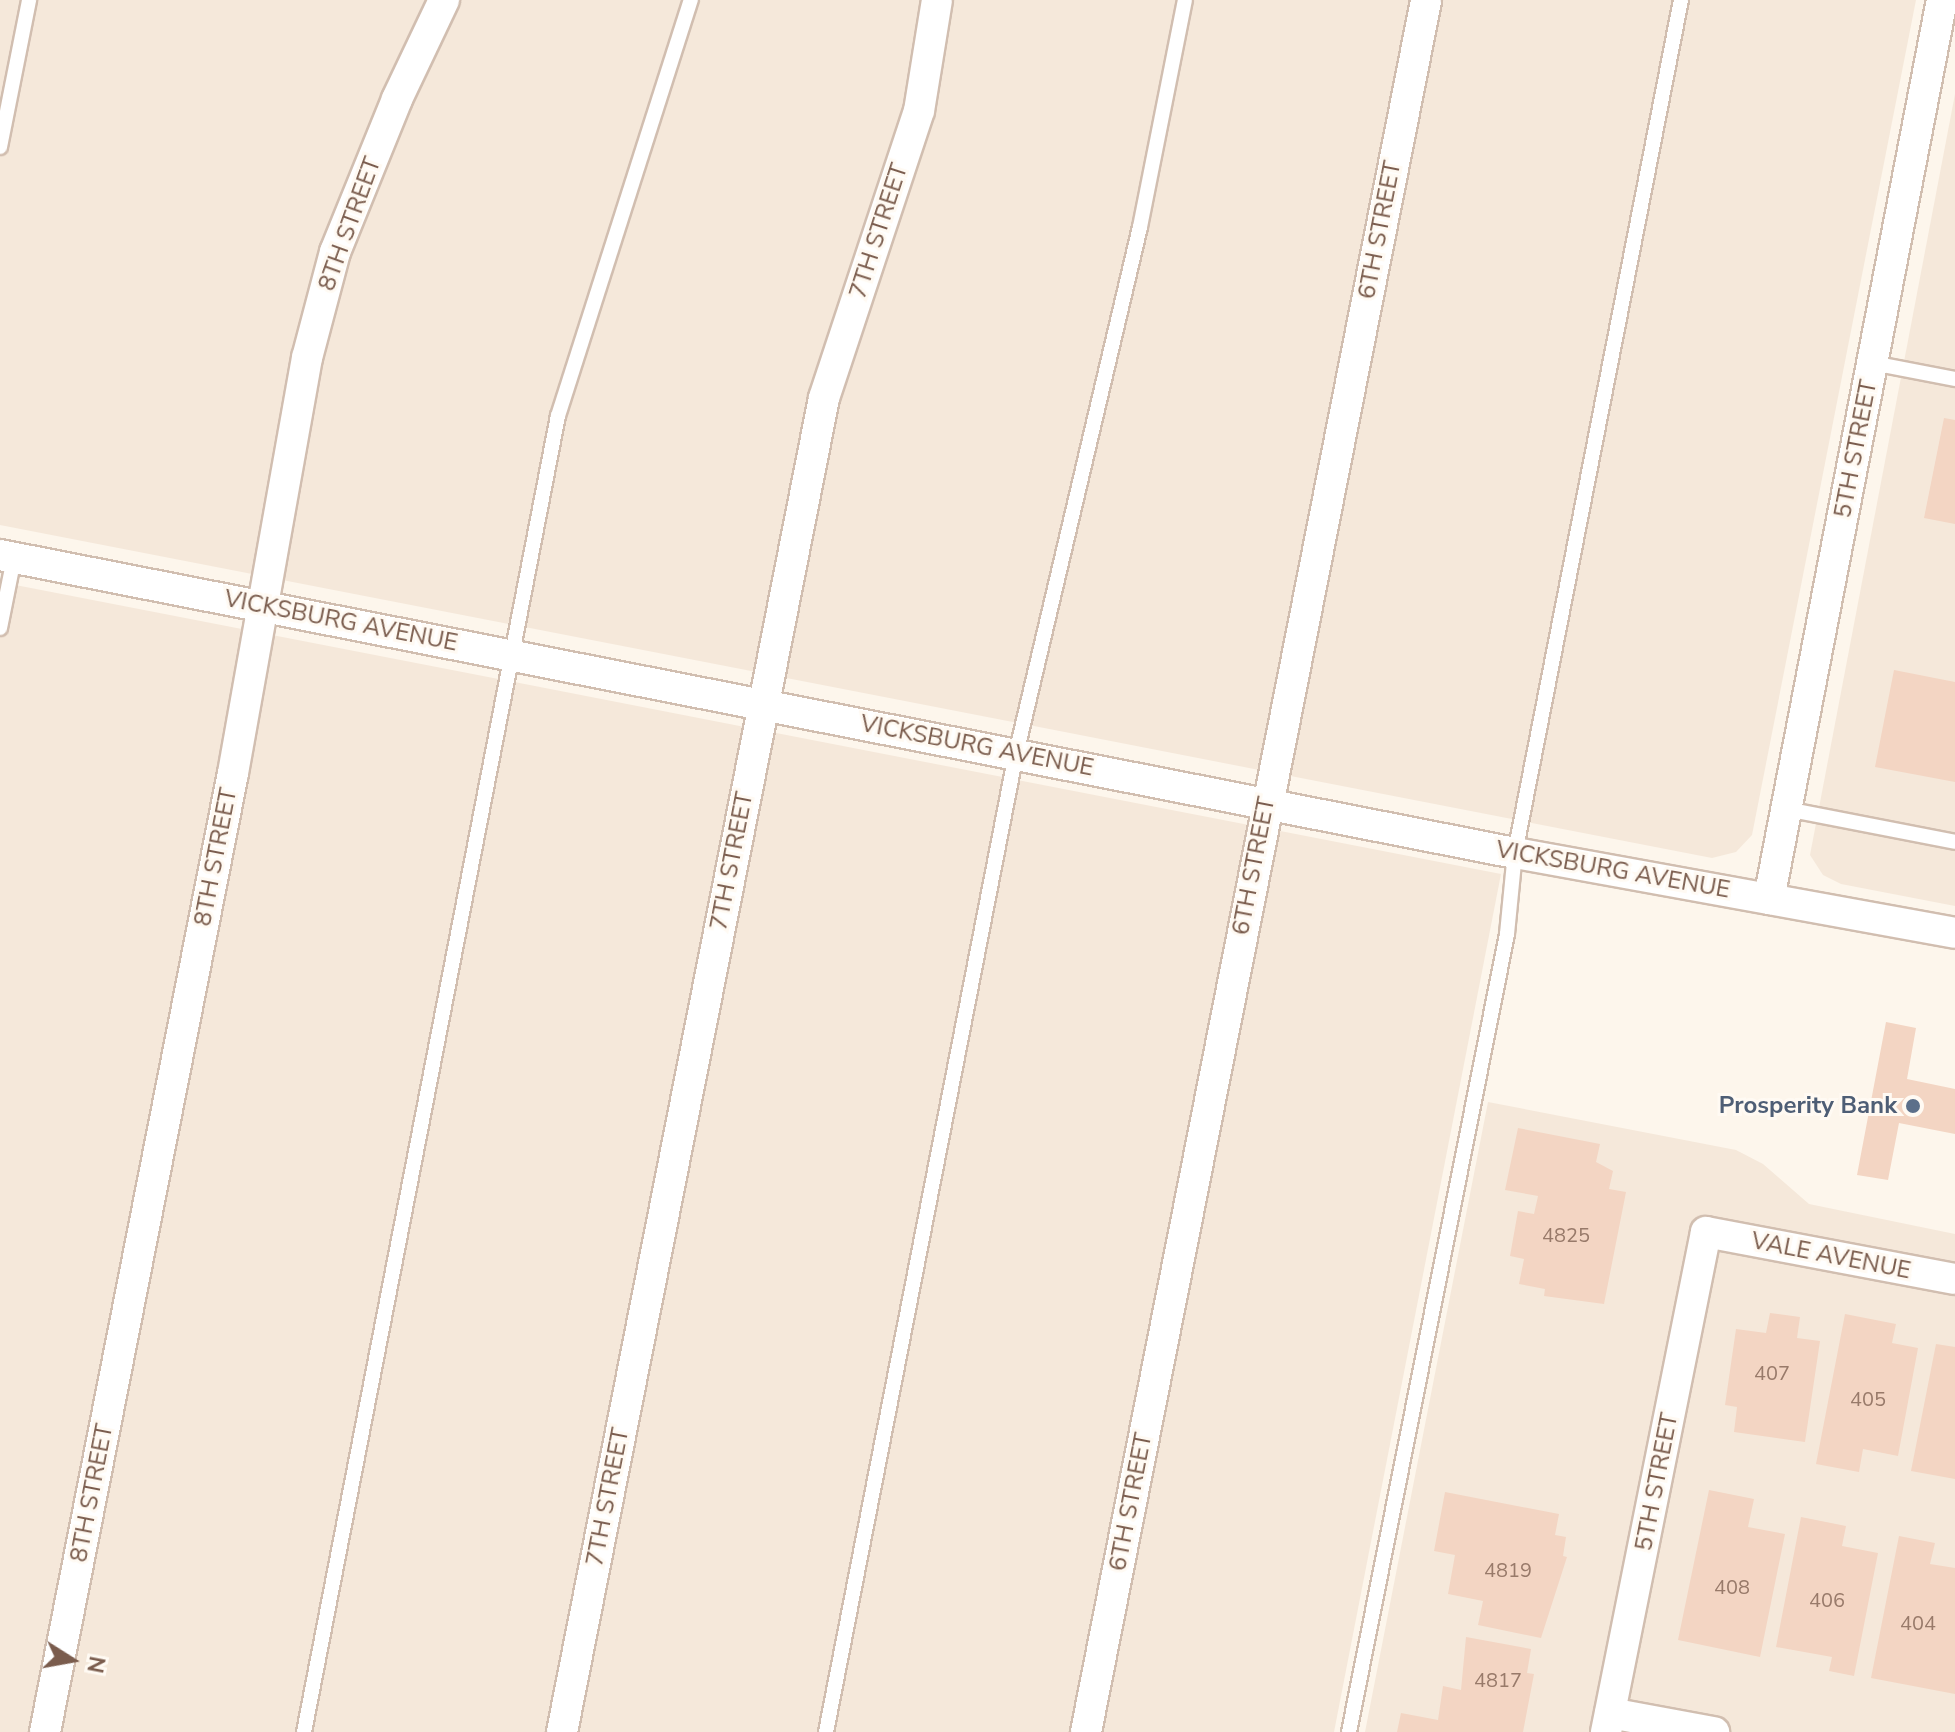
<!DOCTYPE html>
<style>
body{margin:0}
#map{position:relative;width:1955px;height:1732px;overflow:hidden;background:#fdf6ec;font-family:"Nunito Sans",sans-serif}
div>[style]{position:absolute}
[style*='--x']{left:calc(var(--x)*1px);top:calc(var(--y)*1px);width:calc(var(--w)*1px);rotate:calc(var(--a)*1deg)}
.residential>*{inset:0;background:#f5e8da}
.building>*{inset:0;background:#f3d5c3}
.roads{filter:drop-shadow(2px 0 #d1beb0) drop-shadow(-2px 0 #d1beb0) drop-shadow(0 2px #d1beb0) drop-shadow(0 -2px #d1beb0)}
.lane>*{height:14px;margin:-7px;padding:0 7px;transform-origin:7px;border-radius:7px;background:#fff}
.street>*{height:30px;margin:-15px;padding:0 15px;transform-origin:15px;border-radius:15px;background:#fff}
.dots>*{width:22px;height:22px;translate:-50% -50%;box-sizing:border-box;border:4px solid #fffaf3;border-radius:50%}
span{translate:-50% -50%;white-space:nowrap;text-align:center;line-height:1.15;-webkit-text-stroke:6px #fffaf3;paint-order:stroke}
.number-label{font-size:20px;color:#987a6a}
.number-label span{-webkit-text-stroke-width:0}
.street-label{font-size:24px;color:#7a5c4d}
.service-label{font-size:24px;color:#4e5e75;font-weight:700}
.right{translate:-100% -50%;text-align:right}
.north{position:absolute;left:32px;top:1620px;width:80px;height:80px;-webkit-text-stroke:6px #fffaf3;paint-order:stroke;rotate:101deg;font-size:22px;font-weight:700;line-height:32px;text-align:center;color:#7a5c4d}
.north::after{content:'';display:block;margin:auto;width:28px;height:36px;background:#7a5c4d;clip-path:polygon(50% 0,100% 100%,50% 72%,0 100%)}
</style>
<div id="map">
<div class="residential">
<div style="clip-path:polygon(0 0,1916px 0,1752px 835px,1736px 852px,1712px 858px,0 525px)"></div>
<div style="clip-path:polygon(1955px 94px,1955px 906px,1841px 884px,1823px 875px,1810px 855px)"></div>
<div style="clip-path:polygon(0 582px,1501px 874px,1334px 1732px,0 1732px)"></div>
<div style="clip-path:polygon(1488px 1102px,1736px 1150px,1763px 1164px,1809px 1204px,1955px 1234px,1955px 1732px,1365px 1732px)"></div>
</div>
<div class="building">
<div style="clip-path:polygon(1944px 418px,1955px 420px,1955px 524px,1924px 518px)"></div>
<div style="clip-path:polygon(1894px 670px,1955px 682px,1955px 782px,1875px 767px)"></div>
<div style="clip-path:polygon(1886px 1022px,1916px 1028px,1907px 1079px,1955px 1089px,1955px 1134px,1899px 1123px,1888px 1180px,1857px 1175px)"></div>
<div style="clip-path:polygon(1518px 1128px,1600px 1144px,1596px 1162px,1613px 1171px,1609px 1189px,1626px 1192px,1604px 1304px,1544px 1296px,1545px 1289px,1519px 1284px,1524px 1259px,1510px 1256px,1518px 1211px,1534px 1214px,1538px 1196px,1505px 1190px)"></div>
<div style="clip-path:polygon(1770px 1313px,1800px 1317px,1797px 1338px,1820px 1341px,1805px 1442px,1734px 1432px,1737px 1407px,1725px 1405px,1736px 1329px,1766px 1333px)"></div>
<div style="clip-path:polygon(1845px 1314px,1896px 1324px,1892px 1343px,1918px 1348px,1898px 1456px,1863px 1449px,1859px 1472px,1816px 1464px)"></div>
<div style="clip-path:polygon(1936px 1344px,1955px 1347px,1955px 1479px,1911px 1471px)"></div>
<div style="clip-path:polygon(1709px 1490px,1754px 1499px,1748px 1527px,1785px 1534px,1760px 1657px,1678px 1640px)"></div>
<div style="clip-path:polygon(1445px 1492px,1559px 1514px,1555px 1535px,1566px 1537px,1563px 1556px,1567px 1557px,1541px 1638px,1478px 1625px,1483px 1601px,1448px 1594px,1455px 1555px,1434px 1551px)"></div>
<div style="clip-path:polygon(1801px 1517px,1846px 1526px,1842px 1546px,1878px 1553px,1854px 1676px,1829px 1671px,1832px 1657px,1776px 1647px)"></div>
<div style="clip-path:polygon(1899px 1536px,1935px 1543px,1930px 1564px,1955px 1568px,1955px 1694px,1871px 1678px)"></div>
<div style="clip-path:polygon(1466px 1637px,1531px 1649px,1527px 1673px,1534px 1674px,1523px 1732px,1397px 1732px,1401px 1713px,1438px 1720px,1443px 1686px,1461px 1690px)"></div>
</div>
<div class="roads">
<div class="lane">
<div style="--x:0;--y:147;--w:150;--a:-78.8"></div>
<div style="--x:1872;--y:363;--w:85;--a:10.9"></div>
<div style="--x:0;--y:628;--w:71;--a:-78.7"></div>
<div style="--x:1786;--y:809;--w:172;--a:11"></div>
<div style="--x:304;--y:1732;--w:1340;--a:-79.08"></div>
<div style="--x:558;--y:416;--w:437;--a:-72.3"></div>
<div style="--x:826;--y:1732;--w:996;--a:-79.01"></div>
<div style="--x:1016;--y:754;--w:541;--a:-76.76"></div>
<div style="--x:1140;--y:227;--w:231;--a:-78.8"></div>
<div style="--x:1349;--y:1732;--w:813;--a:-78.8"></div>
<div style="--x:1507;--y:934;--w:81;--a:-84.4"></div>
<div style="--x:1515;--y:853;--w:869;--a:-78.99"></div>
</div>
<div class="street">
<div style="--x:0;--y:555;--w:1544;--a:11.13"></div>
<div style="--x:1515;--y:853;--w:447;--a:10.3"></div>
<div style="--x:1769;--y:899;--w:915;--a:-79.11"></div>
<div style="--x:1610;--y:1713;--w:106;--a:10.4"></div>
<div style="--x:45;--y:1732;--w:977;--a:-78.91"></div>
<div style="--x:233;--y:773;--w:422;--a:-79.9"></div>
<div style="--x:307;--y:358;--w:110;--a:-75.2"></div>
<div style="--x:335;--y:252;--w:165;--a:-67.9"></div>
<div style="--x:397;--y:99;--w:110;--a:-64.6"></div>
<div style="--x:562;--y:1732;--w:1359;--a:-78.89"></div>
<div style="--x:824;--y:398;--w:302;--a:-71.7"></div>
<div style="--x:919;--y:111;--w:112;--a:-80.8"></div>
<div style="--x:1086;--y:1732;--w:1765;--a:-78.89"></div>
<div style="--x:1606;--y:1732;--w:510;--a:-78.69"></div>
<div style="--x:1706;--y:1232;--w:253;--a:10.7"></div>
</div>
</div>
<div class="dots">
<div style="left:1913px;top:1106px;background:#5c6f8a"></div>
</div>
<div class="number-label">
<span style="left:1566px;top:1235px">4825</span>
<span style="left:1772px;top:1373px">407</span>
<span style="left:1868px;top:1399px">405</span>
<span style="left:1508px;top:1570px">4819</span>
<span style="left:1732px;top:1587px">408</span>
<span style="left:1827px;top:1600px">406</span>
<span style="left:1918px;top:1623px">404</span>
<span style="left:1498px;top:1680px">4817</span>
</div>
<div class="street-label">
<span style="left:350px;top:224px;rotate:-70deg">8TH STREET</span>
<span style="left:1380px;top:230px;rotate:-79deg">6TH STREET</span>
<span style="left:879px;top:231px;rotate:-72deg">7TH STREET</span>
<span style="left:1856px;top:449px;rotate:-79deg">5TH STREET</span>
<span style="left:341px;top:621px;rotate:11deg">VICKSBURG AVENUE</span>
<span style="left:977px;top:746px;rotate:11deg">VICKSBURG AVENUE</span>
<span style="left:216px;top:857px;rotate:-79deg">8TH STREET</span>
<span style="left:732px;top:861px;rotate:-79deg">7TH STREET</span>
<span style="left:1254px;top:866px;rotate:-79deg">6TH STREET</span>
<span style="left:1613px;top:870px;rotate:10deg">VICKSBURG AVENUE</span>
<span style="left:1831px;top:1256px;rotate:11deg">VALE AVENUE</span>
<span style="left:1657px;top:1482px;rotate:-79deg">5TH STREET</span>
<span style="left:92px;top:1493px;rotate:-79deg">8TH STREET</span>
<span style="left:608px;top:1497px;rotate:-79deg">7TH STREET</span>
<span style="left:1131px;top:1502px;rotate:-79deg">6TH STREET</span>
</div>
<div class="service-label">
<span class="right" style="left:1897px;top:1106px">Prosperity Bank</span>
</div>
<div class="north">N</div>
</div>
